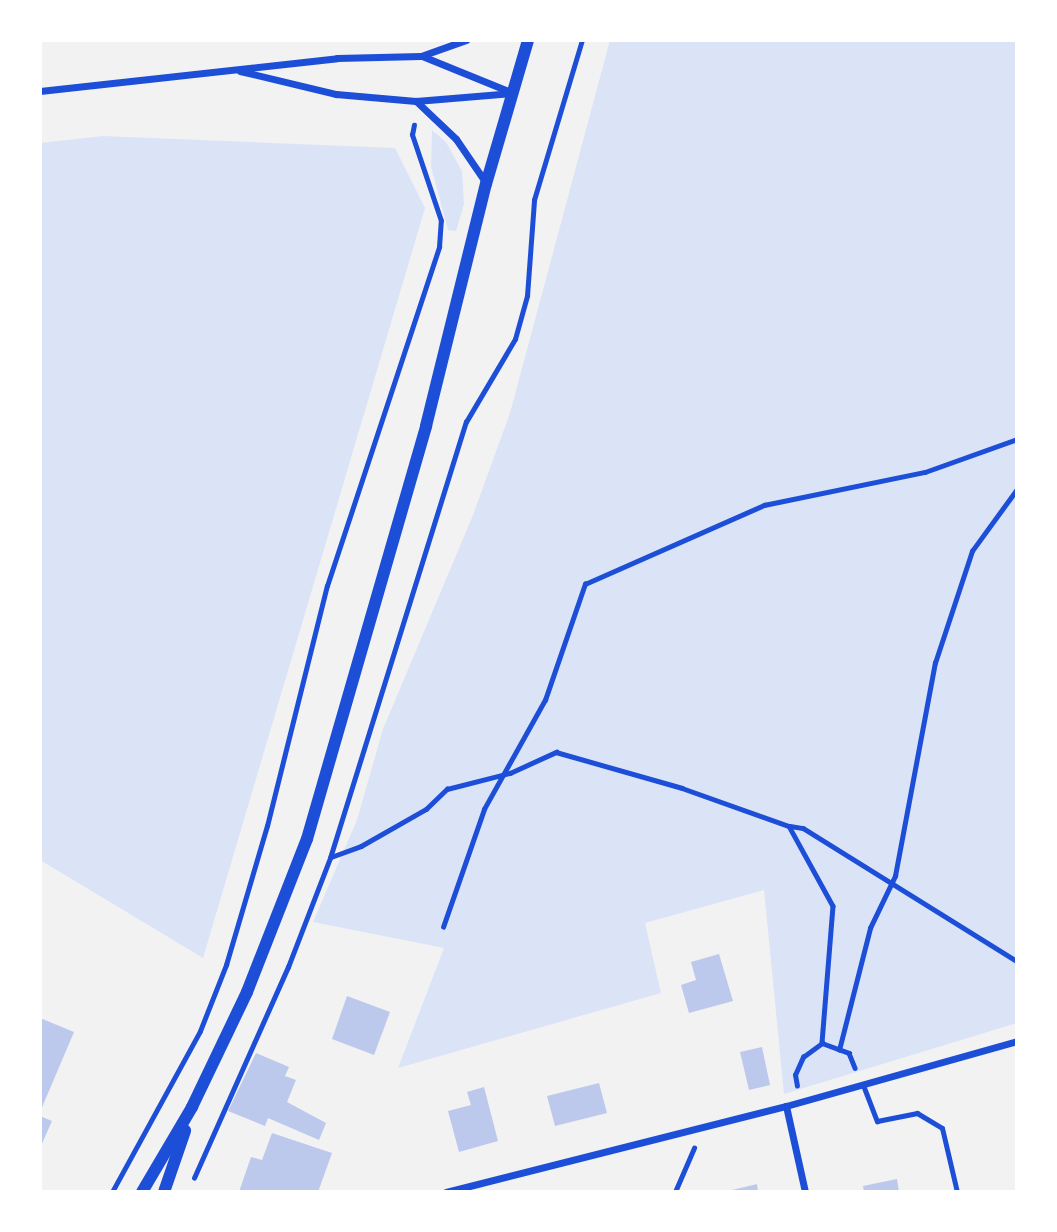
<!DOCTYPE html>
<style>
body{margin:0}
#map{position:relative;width:1057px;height:1232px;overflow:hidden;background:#f2f2f2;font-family:Inter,sans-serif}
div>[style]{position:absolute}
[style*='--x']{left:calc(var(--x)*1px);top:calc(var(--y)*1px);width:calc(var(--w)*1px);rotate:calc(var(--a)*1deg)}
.green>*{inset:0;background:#dbe4f7}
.building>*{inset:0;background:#bdc9ec}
.path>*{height:4.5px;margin:-2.25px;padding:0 2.25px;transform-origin:2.25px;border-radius:2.25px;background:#1d4ed8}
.service>*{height:5px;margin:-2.5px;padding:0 2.5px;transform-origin:2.5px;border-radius:2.5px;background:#1d4ed8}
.minor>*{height:7px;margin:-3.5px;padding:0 3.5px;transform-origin:3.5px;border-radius:3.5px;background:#1d4ed8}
.tertiary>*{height:12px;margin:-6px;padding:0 6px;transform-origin:6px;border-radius:6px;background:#1d4ed8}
span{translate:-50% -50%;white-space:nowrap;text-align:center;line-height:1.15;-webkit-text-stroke:7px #fff;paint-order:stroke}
.frame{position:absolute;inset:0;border:42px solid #fff;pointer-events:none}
</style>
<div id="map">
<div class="green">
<div style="clip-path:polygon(610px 40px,1017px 40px,1017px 1023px,784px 1094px,764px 890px,645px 923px,661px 993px,398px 1068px,444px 948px,313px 922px,357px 820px,383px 729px,473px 515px,510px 413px)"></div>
<div style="clip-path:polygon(432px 130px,446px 142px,462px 171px,464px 204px,456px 231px,448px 230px,431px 167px)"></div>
<div style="clip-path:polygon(103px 136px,395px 148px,425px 208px,203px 958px,40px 860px,40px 143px)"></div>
</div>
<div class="building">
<div style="clip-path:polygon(719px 954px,733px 1001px,689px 1013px,681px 985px,696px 980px,691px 962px)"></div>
<div style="clip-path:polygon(347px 996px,390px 1012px,374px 1055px,332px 1039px)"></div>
<div style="clip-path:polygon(40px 1018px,74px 1032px,40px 1112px)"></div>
<div style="clip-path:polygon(762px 1047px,770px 1085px,749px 1090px,740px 1052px)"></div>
<div style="clip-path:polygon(256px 1053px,289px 1067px,285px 1076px,296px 1080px,287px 1102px,326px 1123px,319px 1140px,268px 1118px,265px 1126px,228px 1111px)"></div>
<div style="clip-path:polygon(599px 1083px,607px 1113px,555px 1126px,547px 1096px)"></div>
<div style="clip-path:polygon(484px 1087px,498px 1141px,459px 1152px,448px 1111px,471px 1105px,467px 1092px)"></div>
<div style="clip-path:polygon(40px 1116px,52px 1121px,40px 1148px)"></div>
<div style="clip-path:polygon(272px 1133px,332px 1153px,318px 1192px,239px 1192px,251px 1157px,262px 1160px)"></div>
<div style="clip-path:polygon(897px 1179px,899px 1192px,864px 1192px,863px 1186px)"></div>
<div style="clip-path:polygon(757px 1184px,758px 1192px,729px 1192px,728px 1191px)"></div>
</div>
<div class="path">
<div style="--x:790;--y:826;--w:13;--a:9"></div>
<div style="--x:803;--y:828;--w:252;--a:31.9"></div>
<div style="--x:331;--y:857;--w:32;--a:-20"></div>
<div style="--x:361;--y:846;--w:75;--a:-29.6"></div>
<div style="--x:426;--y:809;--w:29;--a:-44"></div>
<div style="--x:447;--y:789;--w:65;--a:-14.3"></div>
<div style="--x:510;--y:773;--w:51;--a:-24.5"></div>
<div style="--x:556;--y:752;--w:131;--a:15.9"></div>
<div style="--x:682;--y:788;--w:114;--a:19.6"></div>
<div style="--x:789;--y:826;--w:91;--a:61.2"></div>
<div style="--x:833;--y:906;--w:137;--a:94.6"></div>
<div style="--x:443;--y:927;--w:125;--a:-70.8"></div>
<div style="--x:484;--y:809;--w:125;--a:-60.8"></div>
<div style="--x:545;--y:700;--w:123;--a:-71"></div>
<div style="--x:585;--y:584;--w:196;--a:-23.8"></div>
<div style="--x:764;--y:505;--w:164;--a:-11.6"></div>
<div style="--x:925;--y:472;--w:98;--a:-19.7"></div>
<div style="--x:839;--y:1050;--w:126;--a:-75.7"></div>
<div style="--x:870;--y:928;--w:58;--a:-64.3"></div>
<div style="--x:895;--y:876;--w:217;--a:-79.4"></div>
<div style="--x:935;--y:663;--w:118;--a:-71.7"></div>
<div style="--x:972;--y:551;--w:77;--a:-54"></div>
<div style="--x:797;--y:1086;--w:11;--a:-100"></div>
<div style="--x:795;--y:1075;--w:20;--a:-66"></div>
<div style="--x:803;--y:1057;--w:24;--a:-36"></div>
<div style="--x:822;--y:1043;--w:29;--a:20"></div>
<div style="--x:849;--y:1053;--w:16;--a:68"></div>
<div style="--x:194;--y:1178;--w:231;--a:-66"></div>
<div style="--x:288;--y:967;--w:117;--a:-68.9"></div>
<div style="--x:330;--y:858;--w:457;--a:-72.7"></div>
<div style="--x:466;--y:422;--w:96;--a:-59.4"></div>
<div style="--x:515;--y:339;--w:45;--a:-74.4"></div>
<div style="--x:527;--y:296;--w:96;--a:-85.8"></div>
<div style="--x:534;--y:200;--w:167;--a:-73.3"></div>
<div style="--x:112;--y:1192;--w:183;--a:-61.3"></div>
<div style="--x:200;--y:1031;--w:71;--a:-68.5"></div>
<div style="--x:226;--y:965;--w:145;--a:-73.6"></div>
<div style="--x:267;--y:826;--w:247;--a:-76"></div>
<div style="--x:327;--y:586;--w:357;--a:-71.7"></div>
<div style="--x:439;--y:247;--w:26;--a:-86"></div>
<div style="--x:441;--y:221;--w:91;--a:-108.6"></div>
<div style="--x:412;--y:135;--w:10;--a:-79"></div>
<div style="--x:675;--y:1192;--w:48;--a:-66.6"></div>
</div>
<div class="service">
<div style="--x:863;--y:1085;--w:39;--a:69"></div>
<div style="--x:877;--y:1121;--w:41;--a:-11.3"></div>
<div style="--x:917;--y:1113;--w:29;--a:31"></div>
<div style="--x:942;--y:1128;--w:66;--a:76.8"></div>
</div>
<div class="minor">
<div style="--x:422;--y:56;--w:93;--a:22.1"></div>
<div style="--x:240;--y:71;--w:99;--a:13.5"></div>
<div style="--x:336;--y:94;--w:80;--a:5"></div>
<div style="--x:416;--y:101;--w:96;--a:-4.8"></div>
<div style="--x:40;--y:91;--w:299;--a:-6.3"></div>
<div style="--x:337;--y:58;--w:84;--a:-1.4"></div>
<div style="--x:421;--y:56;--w:48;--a:-19.6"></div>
<div style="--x:416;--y:101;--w:55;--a:43.5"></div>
<div style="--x:456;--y:139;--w:53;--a:55.7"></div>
<div style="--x:786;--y:1106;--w:88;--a:77.5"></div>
<div style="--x:446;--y:1192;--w:351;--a:-14.2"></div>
<div style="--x:786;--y:1106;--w:240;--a:-15.7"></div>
</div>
<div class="tertiary">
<div style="--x:142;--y:1192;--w:99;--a:-59.5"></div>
<div style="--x:192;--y:1107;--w:127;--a:-64.4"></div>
<div style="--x:247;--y:992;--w:164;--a:-68.6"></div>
<div style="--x:307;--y:839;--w:430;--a:-73.9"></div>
<div style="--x:426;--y:426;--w:249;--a:-76.1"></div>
<div style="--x:486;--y:184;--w:150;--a:-73.7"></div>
<div style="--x:164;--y:1192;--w:65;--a:-71"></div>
</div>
<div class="frame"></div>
</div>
